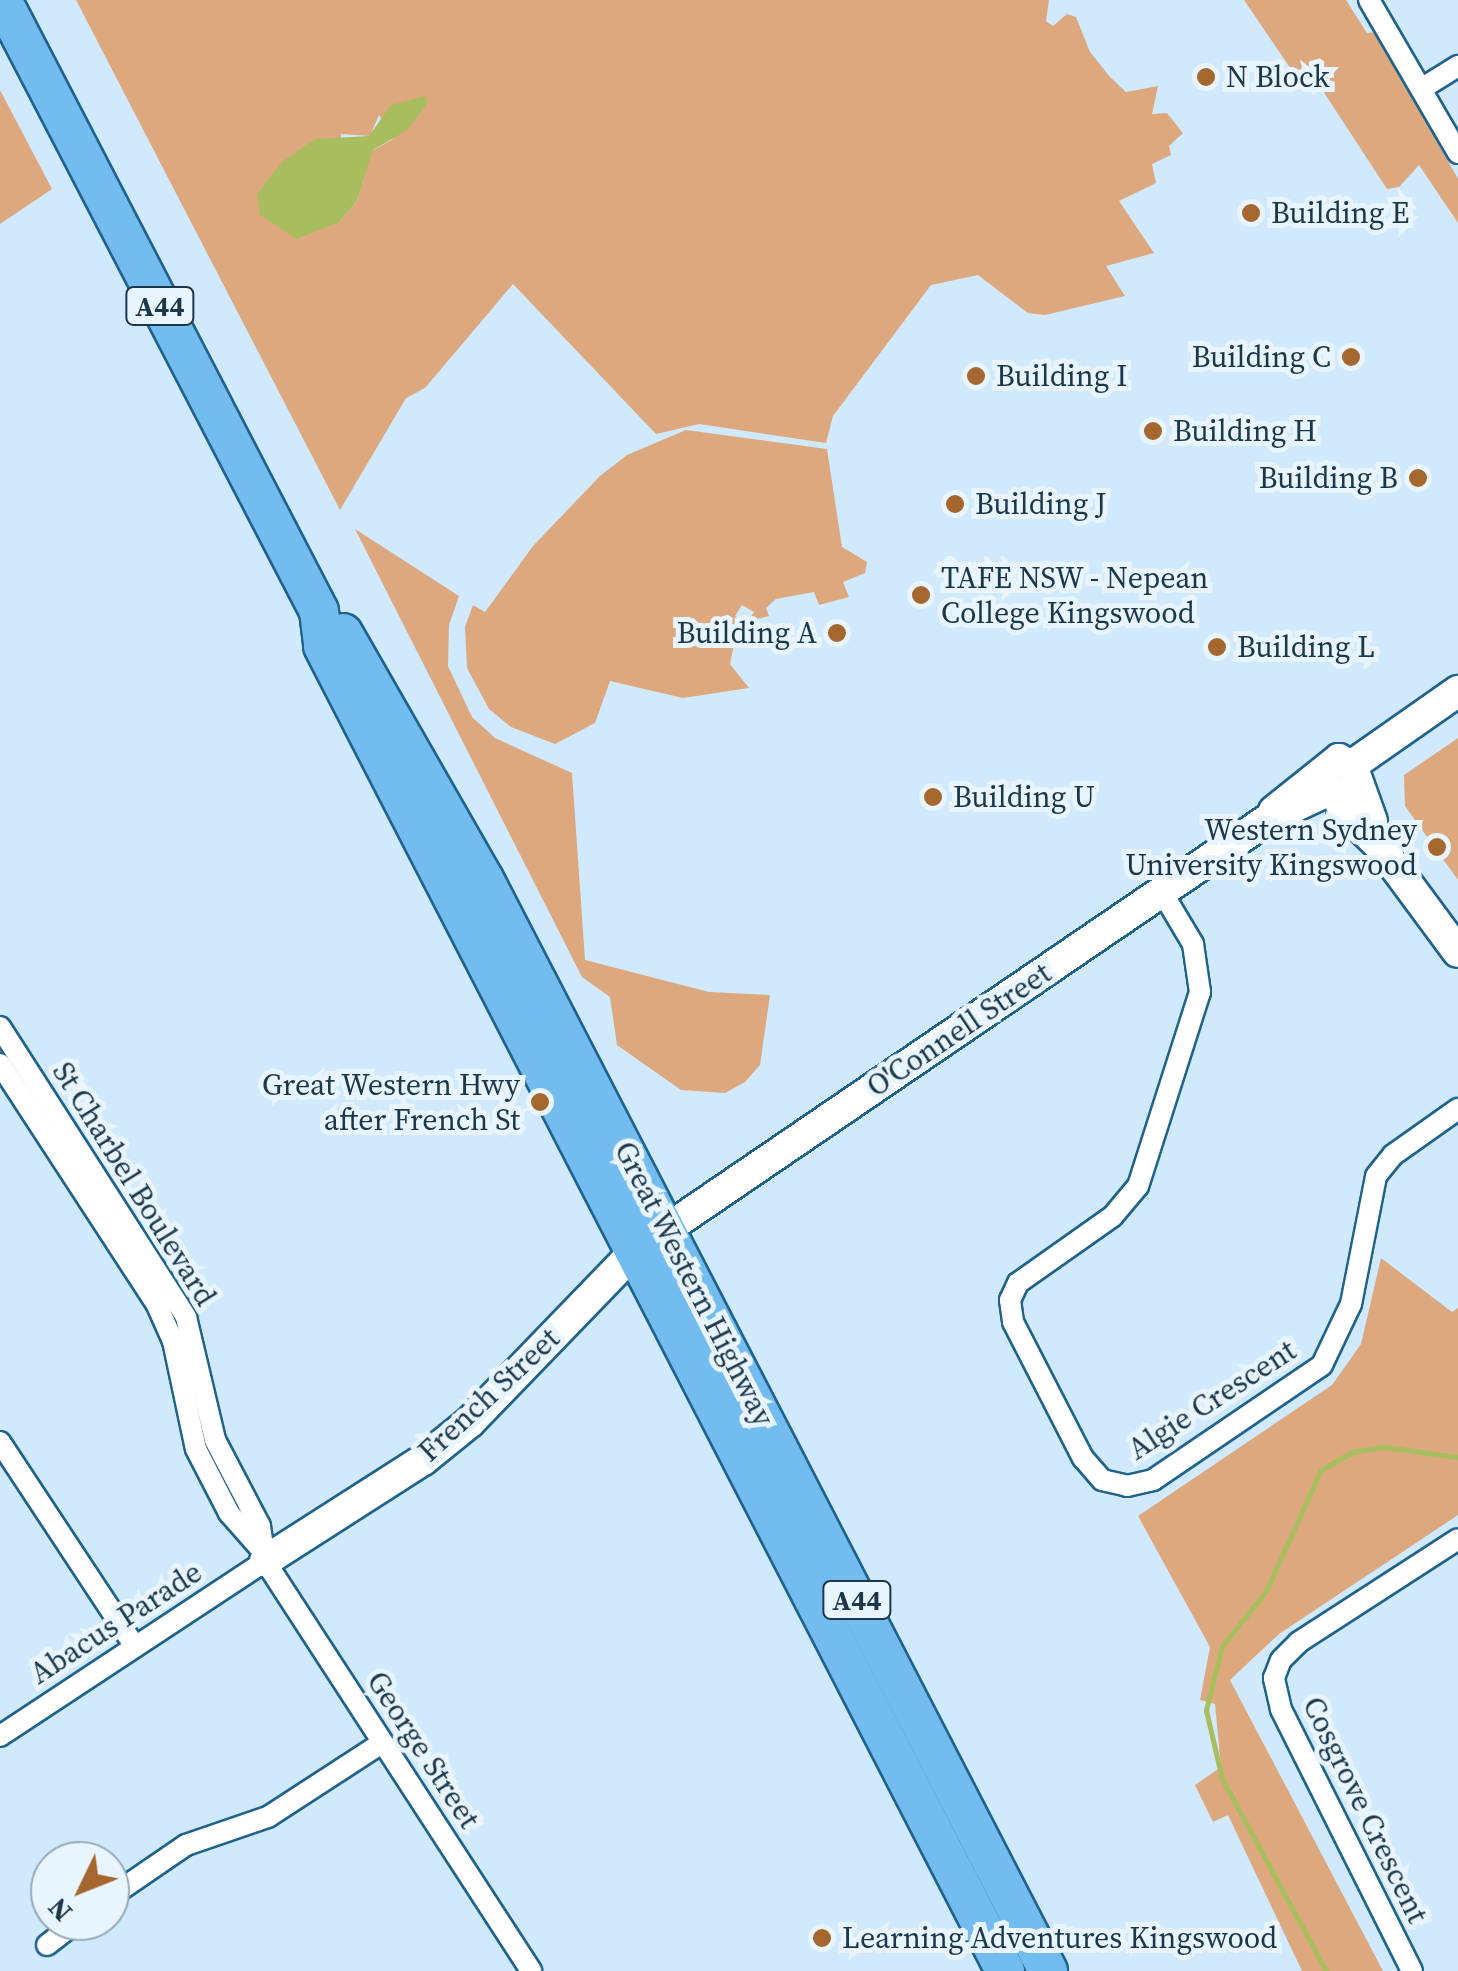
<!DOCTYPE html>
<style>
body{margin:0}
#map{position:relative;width:1458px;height:1971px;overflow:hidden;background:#d0e9fd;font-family:"Source Serif 4",serif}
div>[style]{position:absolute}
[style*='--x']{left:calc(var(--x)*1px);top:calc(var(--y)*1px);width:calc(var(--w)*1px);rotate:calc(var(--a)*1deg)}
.green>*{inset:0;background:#dda87d}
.water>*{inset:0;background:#a7bd5e}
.stream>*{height:5px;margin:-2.5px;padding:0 2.5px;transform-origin:2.5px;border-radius:2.5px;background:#a7bd5e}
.roads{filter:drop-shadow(2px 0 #1f638d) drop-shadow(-2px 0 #1f638d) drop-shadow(0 2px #1f638d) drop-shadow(0 -2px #1f638d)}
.street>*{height:20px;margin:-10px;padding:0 10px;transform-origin:10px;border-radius:10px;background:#fff}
.secondary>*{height:30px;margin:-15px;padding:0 15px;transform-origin:15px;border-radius:15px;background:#fff}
.highway>*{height:38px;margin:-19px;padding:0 19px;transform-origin:19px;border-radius:19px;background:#72bcf0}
.dots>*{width:28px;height:28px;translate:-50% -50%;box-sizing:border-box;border:5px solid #e8f5fe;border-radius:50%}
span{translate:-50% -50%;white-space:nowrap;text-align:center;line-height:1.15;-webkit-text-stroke:10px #e8f5fe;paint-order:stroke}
.shield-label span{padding:2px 8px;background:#e8f5fe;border:2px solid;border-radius:8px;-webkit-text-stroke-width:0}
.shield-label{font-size:28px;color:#1c374a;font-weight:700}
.poi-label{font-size:30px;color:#1c374a}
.left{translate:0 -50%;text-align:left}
.right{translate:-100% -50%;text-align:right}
.street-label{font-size:30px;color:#1c374a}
.north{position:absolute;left:30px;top:1841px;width:100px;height:100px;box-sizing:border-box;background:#e8f5fe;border:2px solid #96a9b6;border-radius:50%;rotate:227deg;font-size:28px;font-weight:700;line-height:40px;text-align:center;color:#1c374a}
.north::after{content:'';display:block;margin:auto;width:35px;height:45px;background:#a5672d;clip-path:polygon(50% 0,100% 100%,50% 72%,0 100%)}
</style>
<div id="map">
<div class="green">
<div style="clip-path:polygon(evenodd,76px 0,1049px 0,1046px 21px,1053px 26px,1067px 14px,1076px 17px,1090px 52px,1110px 77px,1126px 92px,1158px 86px,1152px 114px,1167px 113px,1183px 133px,1169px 146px,1171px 155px,1152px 164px,1156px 183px,1119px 201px,1154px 253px,1106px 266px,1125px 296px,1045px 315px,1028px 313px,978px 275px,931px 285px,833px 416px,826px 443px,699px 424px,656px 434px,513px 284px,425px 388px,406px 398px,340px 510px,76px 0,379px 115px,393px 139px,372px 151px,357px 201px,339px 222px,341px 134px,370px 136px,379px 115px)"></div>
<div style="clip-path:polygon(1244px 0,1346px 0,1367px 33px,1376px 32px,1458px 179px,1458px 223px,1419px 165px,1399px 187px,1387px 189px,1323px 91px,1295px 75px)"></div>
<div style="clip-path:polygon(0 90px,52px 189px,0 224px)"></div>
<div style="clip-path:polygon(686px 430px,827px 449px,842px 547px,867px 562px,865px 573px,843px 582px,849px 597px,819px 605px,814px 592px,776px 599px,766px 608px,769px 616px,748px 621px,754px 612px,742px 605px,735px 616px,745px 622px,738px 625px,730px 664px,749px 688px,683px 698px,610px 681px,595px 723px,555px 744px,511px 727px,489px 709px,467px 668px,465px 627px,473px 605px,485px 612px,533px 546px,600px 476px,627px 455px)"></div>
<div style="clip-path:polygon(355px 529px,459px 596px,449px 625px,448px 666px,472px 717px,495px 738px,572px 773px,585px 960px,709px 992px,770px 995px,760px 1065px,745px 1082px,725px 1093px,681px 1090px,617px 1045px,610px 997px,582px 977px)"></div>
<div style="clip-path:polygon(1458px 738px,1458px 880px,1405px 806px,1404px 775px)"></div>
<div style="clip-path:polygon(1381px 1258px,1452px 1312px,1458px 1308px,1458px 1515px,1279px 1634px,1230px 1680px,1383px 1971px,1302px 1971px,1228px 1815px,1213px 1822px,1195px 1785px,1221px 1767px,1215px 1704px,1200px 1700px,1210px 1647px,1138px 1516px,1332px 1385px,1361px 1344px)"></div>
</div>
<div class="water">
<div style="clip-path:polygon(426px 96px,427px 104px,407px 130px,373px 150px,357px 201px,339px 222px,297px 239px,260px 215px,257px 194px,282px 162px,315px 139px,369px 136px,391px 105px)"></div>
</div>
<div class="stream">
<div style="--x:1326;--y:1971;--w:218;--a:-118.4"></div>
<div style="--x:1222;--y:1779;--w:71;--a:-103.1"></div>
<div style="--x:1206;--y:1710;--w:66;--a:-76"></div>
<div style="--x:1222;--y:1646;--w:70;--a:-51.3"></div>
<div style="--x:1266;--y:1591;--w:133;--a:-65.6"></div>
<div style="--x:1321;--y:1470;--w:36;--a:-30"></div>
<div style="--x:1352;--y:1452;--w:33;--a:-9"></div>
<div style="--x:1385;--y:1447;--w:74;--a:7.8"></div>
</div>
<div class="roads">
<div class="street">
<div style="--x:1369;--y:0;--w:177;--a:59.8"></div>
<div style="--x:1421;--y:89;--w:44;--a:-31.9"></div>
<div style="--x:1162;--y:892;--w:61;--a:59.2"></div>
<div style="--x:1193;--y:944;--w:49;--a:81.7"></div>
<div style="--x:1200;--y:992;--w:204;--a:107.7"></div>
<div style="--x:1138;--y:1186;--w:39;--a:130"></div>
<div style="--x:1113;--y:1216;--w:116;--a:144.8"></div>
<div style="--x:1018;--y:1283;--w:19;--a:115"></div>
<div style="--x:1010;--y:1300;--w:22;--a:82"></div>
<div style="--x:1013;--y:1322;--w:153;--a:62.8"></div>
<div style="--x:1083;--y:1458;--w:29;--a:49"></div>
<div style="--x:1102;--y:1480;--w:26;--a:13"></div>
<div style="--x:1127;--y:1486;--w:27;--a:-13"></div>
<div style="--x:1153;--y:1480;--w:204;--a:-34.2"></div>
<div style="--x:1322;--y:1365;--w:68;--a:-64.6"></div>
<div style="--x:1351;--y:1304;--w:130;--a:-78.9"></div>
<div style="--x:1376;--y:1176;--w:27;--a:-51"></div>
<div style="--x:1393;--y:1155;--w:80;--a:-35.3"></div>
<div style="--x:0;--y:1027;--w:345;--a:57.3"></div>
<div style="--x:186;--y:1317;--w:126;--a:76.7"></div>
<div style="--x:215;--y:1440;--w:97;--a:62.4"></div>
<div style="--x:260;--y:1526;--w:35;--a:82"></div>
<div style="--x:265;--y:1561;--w:489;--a:57"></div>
<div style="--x:0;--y:1064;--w:285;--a:56.9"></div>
<div style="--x:156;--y:1303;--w:42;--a:65.9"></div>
<div style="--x:173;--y:1341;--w:110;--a:78"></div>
<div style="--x:196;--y:1449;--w:72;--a:62.7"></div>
<div style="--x:229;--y:1513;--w:45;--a:48.6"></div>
<div style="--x:0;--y:1442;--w:245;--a:56.6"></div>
<div style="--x:0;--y:1736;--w:318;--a:-33.4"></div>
<div style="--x:110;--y:1897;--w:92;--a:-34.4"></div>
<div style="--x:186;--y:1845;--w:87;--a:-18.9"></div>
<div style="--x:268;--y:1817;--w:136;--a:-33"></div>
<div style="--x:47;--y:1945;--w:39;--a:-38"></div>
<div style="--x:1412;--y:1971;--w:293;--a:-116.6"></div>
<div style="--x:1281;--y:1709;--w:32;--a:-103"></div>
<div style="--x:1274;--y:1678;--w:19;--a:-69"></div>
<div style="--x:1281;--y:1660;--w:25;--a:-45"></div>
<div style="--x:1299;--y:1642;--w:189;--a:-32.9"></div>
</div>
<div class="secondary">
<div style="--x:1351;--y:766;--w:131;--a:-35"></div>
<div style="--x:1336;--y:792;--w:19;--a:69"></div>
<div style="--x:1343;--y:810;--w:49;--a:44.2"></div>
<div style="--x:1378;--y:844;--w:134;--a:53.5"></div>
<div style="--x:1274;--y:811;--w:83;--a:-38.7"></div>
<div style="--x:1339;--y:759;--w:17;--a:33"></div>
<div style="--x:1353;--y:768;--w:56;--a:70.3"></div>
<div style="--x:265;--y:1561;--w:188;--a:-32.6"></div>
<div style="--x:423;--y:1460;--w:60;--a:-39"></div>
<div style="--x:470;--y:1422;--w:239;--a:-46"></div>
<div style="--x:636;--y:1250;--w:767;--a:-34.27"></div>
<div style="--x:1270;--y:818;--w:66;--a:-25"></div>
</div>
<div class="highway">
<div style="--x:2;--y:0;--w:688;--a:62.58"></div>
<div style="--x:319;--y:611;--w:35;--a:83"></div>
<div style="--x:323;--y:646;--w:1490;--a:62.76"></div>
<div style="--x:343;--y:633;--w:284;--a:60.2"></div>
<div style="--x:484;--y:879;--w:1229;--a:62.68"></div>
</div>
</div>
<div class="dots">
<div style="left:1206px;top:77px;background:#a5672d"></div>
<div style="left:1251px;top:213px;background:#a5672d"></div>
<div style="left:1351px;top:357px;background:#a5672d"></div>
<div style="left:976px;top:376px;background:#a5672d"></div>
<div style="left:1153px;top:431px;background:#a5672d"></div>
<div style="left:1418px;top:478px;background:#a5672d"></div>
<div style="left:955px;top:504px;background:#a5672d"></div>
<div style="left:921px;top:595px;background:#a5672d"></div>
<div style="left:837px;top:633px;background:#a5672d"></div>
<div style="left:1217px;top:647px;background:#a5672d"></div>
<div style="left:933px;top:797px;background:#a5672d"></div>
<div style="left:1437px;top:847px;background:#a5672d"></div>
<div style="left:540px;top:1102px;background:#a5672d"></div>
<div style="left:822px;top:1938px;background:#a5672d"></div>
</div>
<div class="shield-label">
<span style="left:160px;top:306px">A44</span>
<span style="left:857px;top:1600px">A44</span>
</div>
<div class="poi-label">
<span class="left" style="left:1226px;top:77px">N Block</span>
<span class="left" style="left:1271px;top:213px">Building E</span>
<span class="right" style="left:1331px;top:357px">Building C</span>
<span class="left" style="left:996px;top:376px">Building I</span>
<span class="left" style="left:1173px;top:431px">Building H</span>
<span class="right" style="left:1398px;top:478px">Building B</span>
<span class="left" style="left:975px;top:504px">Building J</span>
<span class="left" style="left:941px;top:595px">TAFE NSW - Nepean<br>College Kingswood</span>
<span class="right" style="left:817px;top:633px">Building A</span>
<span class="left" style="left:1237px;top:647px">Building L</span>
<span class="left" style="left:953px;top:797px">Building U</span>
<span class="right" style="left:1417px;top:847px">Western Sydney<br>University Kingswood</span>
<span class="right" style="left:520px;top:1102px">Great Western Hwy<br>after French St</span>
<span class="left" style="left:842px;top:1938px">Learning Adventures Kingswood</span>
</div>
<div class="street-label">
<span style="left:959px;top:1030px;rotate:-34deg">O'Connell Street</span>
<span style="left:134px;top:1184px;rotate:58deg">St Charbel Boulevard</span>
<span style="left:694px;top:1284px;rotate:63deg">Great Western Highway</span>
<span style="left:489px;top:1395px;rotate:-43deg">French Street</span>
<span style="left:1212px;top:1400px;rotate:-33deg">Algie Crescent</span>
<span style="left:116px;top:1623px;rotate:-33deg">Abacus Parade</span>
<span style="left:423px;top:1750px;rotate:57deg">George Street</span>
<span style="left:1365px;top:1810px;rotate:64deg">Cosgrove Crescent</span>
</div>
<div class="north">N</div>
</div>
